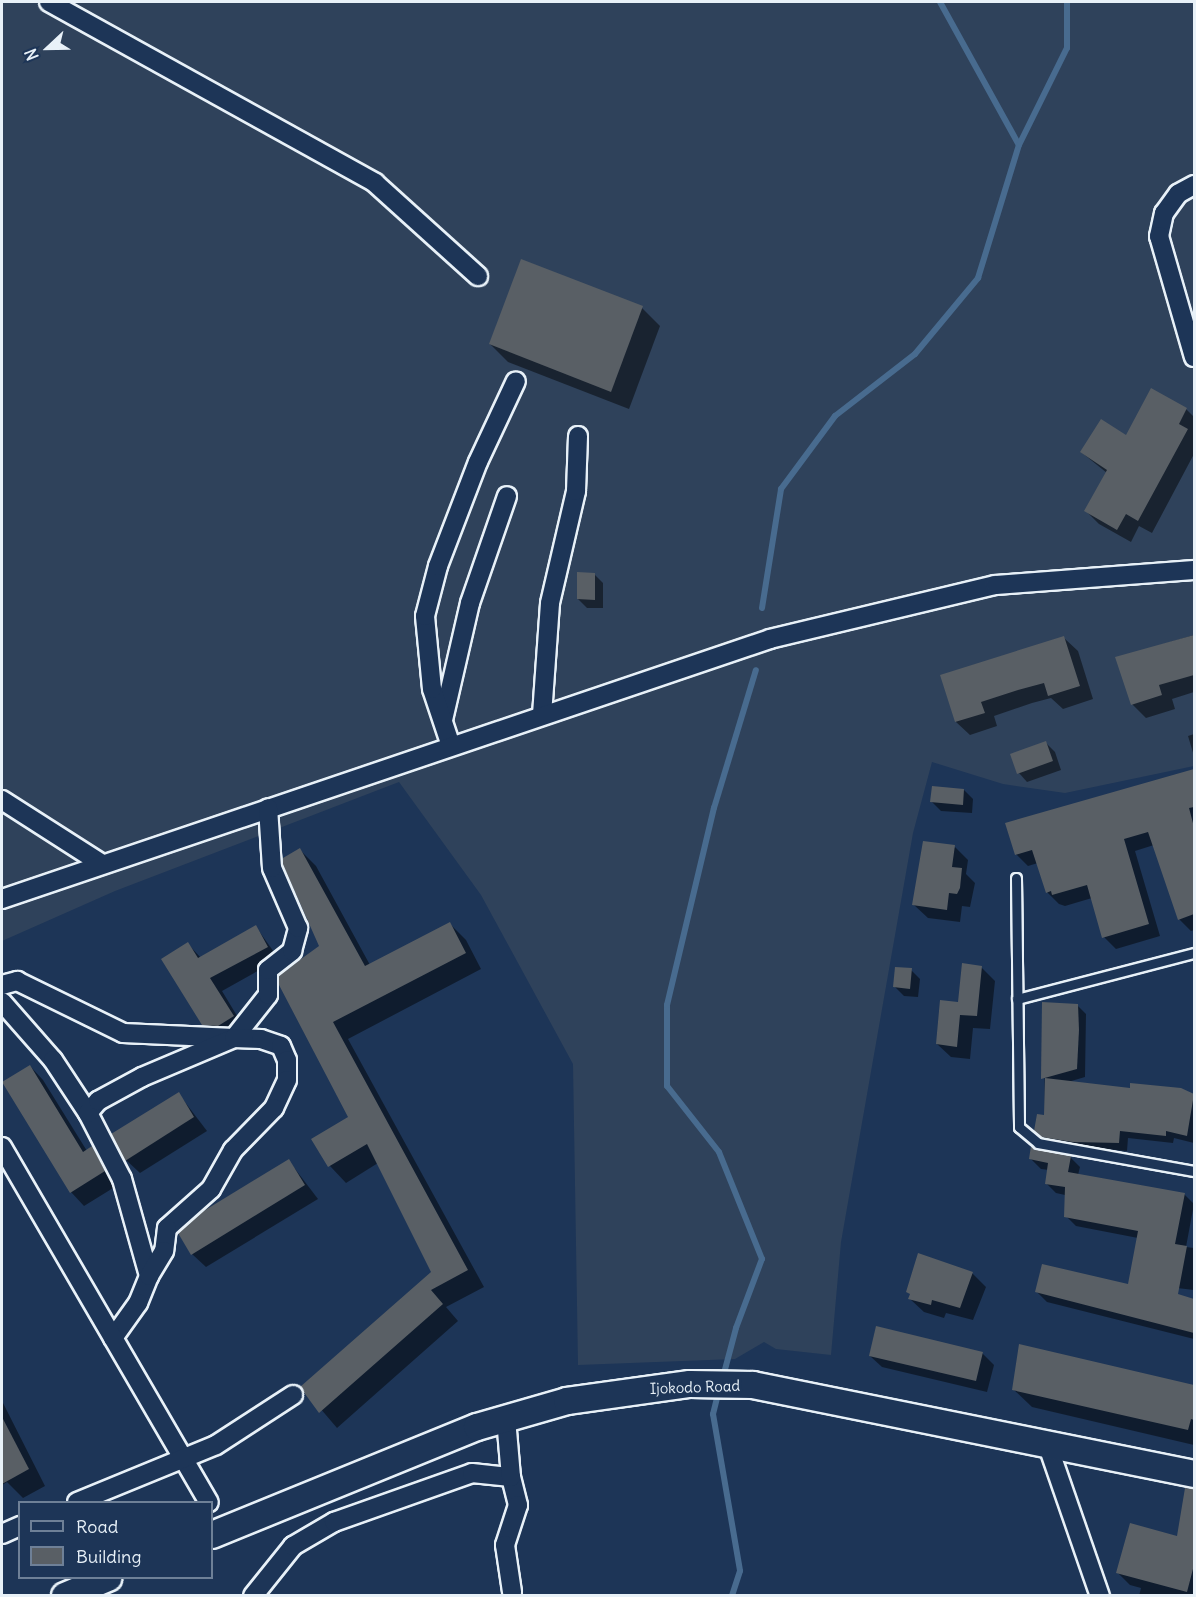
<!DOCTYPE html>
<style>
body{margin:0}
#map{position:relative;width:1196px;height:1597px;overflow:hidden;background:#1d3557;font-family:Delius,sans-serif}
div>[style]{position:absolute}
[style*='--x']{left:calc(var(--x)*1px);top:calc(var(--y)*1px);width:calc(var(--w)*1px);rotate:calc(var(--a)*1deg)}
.built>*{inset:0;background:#2f425b}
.shadow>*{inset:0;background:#0007}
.stream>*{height:6px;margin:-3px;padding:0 3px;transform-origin:3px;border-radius:3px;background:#486b8f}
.building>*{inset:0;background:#595f65}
.roads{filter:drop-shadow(2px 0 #e8f1f8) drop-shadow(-2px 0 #e8f1f8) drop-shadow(0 2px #e8f1f8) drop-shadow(0 -2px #e8f1f8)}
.lane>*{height:9px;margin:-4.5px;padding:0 4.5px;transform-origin:4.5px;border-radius:4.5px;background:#1d3557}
.street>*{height:18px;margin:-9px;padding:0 9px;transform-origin:9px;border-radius:9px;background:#1d3557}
.secondary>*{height:26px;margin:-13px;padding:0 13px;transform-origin:13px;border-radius:13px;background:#1d3557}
span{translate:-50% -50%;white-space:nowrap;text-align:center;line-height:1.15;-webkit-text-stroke:5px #1d3557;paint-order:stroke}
.street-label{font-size:15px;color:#e8f1f8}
.frame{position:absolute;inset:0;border:3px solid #e8f1f8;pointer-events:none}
.legend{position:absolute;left:18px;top:1501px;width:195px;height:78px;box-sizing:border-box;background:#1d3557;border:2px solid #6e8097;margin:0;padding:8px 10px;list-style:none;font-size:18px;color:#e8f1f8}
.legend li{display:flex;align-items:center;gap:12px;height:30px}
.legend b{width:30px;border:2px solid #6e8097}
.north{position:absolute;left:18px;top:18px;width:60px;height:60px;-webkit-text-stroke:4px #1d3557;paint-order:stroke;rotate:248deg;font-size:16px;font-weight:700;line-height:24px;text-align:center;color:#e8f1f8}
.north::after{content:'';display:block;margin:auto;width:21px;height:27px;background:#e8f1f8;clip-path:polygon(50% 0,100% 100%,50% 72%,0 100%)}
</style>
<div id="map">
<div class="built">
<div style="clip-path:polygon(2px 2px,1194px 2px,1194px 766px,1065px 793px,1003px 784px,932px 762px,913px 833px,841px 1242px,831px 1355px,776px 1349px,764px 1342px,735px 1359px,578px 1365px,573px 1064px,481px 895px,399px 782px,115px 891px,2px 941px)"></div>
</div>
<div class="shadow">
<div style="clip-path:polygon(642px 308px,660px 326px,629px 409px,508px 362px,490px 344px)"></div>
<div style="clip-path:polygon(1186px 409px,1194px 417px,1194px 454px,1152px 533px,1139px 526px,1131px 542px,1099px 524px,1086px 511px,1107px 473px,1081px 452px,1126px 437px)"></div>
<div style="clip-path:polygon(594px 574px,603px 583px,603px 608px,587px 608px,578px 599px)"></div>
<div style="clip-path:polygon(1194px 635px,1194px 692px,1172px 699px,1175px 709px,1146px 718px,1132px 704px,1117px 658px)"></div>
<div style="clip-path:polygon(1064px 638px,1078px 651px,1093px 699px,1063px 709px,1051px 698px,1032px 703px,994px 716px,997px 726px,970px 735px,956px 722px,942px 676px)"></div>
<div style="clip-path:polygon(1194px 734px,1194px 756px,1188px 736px)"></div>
<div style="clip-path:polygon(1046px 743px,1055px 752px,1061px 770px,1027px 782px,1019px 773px)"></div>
<div style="clip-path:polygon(1194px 770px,1194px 930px,1191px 931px,1179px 919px,1154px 845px,1135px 851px,1160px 936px,1116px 949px,1104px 937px,1092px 898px,1065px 906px,1059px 904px,1047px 892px,1038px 863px,1028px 866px,1016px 854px,1007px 824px)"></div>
<div style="clip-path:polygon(964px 790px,973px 799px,972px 813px,941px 811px,932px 802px)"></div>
<div style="clip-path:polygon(955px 847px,968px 860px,966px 874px,975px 883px,970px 907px,962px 906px,960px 922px,928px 918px,914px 905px)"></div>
<div style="clip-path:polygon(300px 850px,316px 866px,370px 965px,450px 924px,466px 940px,481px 969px,348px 1039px,484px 1287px,446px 1307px,458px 1321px,337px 1428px,302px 1387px,433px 1272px,378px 1163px,346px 1183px,330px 1166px,313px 1139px,350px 1117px,281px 985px,321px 947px)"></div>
<div style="clip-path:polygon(256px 927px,279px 959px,222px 991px,245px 1029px,216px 1037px,203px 1024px,188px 944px,201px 958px)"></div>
<div style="clip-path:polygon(981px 967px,995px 981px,990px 1029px,973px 1028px,970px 1059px,951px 1057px,937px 1044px)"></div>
<div style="clip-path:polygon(911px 970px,920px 979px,918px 997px,904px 996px,895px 987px)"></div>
<div style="clip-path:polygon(1077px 1005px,1086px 1014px,1085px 1077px,1068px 1082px,1131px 1090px,1181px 1089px,1194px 1095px,1194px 1143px,1174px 1138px,1173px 1143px,1128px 1138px,1127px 1151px,1051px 1144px,1036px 1130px,1045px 1117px,1044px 1026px)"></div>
<div style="clip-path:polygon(30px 1066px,43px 1080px,87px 1151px,92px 1148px,106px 1161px,118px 1185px,84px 1206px,71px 1192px)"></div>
<div style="clip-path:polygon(178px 1093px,207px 1131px,140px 1173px,126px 1160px)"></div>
<div style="clip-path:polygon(1070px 1157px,1080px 1167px,1078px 1175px,1184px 1194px,1194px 1204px,1186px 1247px,1194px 1248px,1194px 1290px,1177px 1288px,1176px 1298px,1194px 1302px,1194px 1339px,1047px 1302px,1037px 1292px,1129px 1286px,1138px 1238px,1076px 1226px,1066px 1216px,1065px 1195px,1056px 1193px,1046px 1183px,1049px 1170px,1041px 1169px,1031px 1159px)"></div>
<div style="clip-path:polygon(289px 1161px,318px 1199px,206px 1267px,192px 1254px)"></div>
<div style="clip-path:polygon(972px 1273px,986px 1287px,973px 1320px,946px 1313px,944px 1318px,924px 1312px,910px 1299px)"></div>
<div style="clip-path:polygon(1020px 1346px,1194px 1387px,1194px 1445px,1032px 1407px,1013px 1389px)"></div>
<div style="clip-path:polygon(982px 1353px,994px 1365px,987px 1392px,882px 1367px,870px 1356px)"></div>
<div style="clip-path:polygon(2px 1401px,45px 1486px,23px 1498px,7px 1482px,2px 1485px)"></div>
<div style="clip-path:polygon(1184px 1501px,1194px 1502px,1194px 1596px,1139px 1596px,1141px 1588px,1130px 1585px,1118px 1573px,1178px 1538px)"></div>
</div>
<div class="stream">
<div style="--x:940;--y:2;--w:163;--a:61.1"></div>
<div style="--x:762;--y:608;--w:121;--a:-80.9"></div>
<div style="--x:781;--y:489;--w:91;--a:-53.5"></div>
<div style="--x:835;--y:416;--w:101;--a:-37.8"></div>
<div style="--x:915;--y:354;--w:99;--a:-50.3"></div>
<div style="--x:978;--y:278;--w:139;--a:-72.9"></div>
<div style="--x:1019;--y:145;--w:108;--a:-63.7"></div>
<div style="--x:1067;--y:48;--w:46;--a:-90"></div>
<div style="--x:723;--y:1377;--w:51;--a:-75.1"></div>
<div style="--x:736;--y:1328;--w:74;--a:-69.4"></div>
<div style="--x:762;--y:1259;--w:115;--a:-111.9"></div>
<div style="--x:719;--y:1152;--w:84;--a:-128.2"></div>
<div style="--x:667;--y:1086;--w:81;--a:-90"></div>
<div style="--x:667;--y:1005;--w:203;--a:-76.6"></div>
<div style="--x:714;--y:808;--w:144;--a:-73.1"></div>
<div style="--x:719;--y:1390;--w:25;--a:104"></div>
<div style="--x:713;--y:1414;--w:159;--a:80.2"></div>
<div style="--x:740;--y:1571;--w:26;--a:108"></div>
</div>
<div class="building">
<div style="clip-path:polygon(521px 259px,643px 306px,611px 392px,489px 344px)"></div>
<div style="clip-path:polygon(1151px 388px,1187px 408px,1179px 424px,1188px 429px,1138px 521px,1126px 514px,1117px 530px,1084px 511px,1107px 470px,1080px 452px,1101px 419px,1126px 435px)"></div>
<div style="clip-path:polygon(577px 572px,595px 573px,595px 600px,577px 599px)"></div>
<div style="clip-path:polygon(1194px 635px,1194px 675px,1159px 685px,1162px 695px,1131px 705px,1115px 657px)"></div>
<div style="clip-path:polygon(1064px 636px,1080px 686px,1048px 696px,1044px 683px,1018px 690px,981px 702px,985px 713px,955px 722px,940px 675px)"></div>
<div style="clip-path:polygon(1046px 741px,1053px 761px,1017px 774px,1010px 754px)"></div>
<div style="clip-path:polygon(1194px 769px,1194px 807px,1189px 808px,1194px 827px,1194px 914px,1178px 920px,1148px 832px,1124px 839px,1149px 924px,1102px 938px,1087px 885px,1052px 895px,1051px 891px,1046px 893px,1032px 850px,1015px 855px,1005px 823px)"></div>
<div style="clip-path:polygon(932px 786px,964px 789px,963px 805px,930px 802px)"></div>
<div style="clip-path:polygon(923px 841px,955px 845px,952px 867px,962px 868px,960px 888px,957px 894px,949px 893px,947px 910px,912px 905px)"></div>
<div style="clip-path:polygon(300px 848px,365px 966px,450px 922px,466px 953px,333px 1022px,468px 1270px,431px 1290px,443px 1304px,319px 1413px,300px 1387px,431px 1272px,367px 1144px,328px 1167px,311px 1139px,348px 1117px,279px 985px,279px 975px,319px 946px,283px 865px,283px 858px)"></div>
<div style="clip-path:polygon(256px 925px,268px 947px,210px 978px,234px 1016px,218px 1026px,202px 1025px,161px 959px,188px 942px,198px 958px)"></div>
<div style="clip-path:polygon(962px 963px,982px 966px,977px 1016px,960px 1015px,957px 1047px,936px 1044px,940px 1000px,958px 1002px)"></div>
<div style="clip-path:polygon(895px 967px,912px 968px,910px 989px,893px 987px)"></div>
<div style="clip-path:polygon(1042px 1002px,1078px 1004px,1079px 1030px,1077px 1069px,1041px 1079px)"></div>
<div style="clip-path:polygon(30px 1065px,83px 1152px,92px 1146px,105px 1171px,70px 1193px,2px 1082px)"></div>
<div style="clip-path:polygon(1045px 1078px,1130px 1088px,1130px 1083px,1181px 1088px,1194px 1094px,1187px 1136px,1166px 1131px,1166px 1136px,1120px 1131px,1119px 1143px,1073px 1142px,1041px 1137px,1034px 1131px,1037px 1114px,1044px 1115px)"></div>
<div style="clip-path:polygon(179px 1092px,194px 1117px,125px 1161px,111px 1134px)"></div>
<div style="clip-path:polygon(1031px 1146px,1071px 1156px,1068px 1172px,1185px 1193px,1175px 1244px,1187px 1246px,1178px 1294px,1194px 1299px,1194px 1333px,1035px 1292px,1042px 1264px,1128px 1284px,1138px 1231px,1064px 1217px,1065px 1187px,1045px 1184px,1048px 1163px,1029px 1159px)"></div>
<div style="clip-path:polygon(289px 1159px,305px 1185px,191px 1255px,178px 1233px,202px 1212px)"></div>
<div style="clip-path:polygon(918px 1253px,973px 1272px,960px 1308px,932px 1300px,931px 1305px,908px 1299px,910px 1294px,906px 1292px)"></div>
<div style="clip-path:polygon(876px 1326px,983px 1352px,976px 1381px,869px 1356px)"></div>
<div style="clip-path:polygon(1019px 1344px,1194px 1385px,1194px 1420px,1191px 1419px,1188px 1430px,1012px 1390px)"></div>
<div style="clip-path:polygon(2px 1417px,29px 1469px,2px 1484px)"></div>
<div style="clip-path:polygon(1185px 1488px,1194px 1489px,1194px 1565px,1187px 1592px,1116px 1573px,1130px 1523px,1177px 1536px)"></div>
</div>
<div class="roads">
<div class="lane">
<div style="--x:1016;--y:878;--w:249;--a:89.3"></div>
<div style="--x:1019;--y:1127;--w:25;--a:40"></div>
<div style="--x:1038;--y:1143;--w:158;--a:10.2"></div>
<div style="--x:1017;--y:999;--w:183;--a:-14.6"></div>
</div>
<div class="street">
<div style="--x:49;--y:2;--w:373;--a:29"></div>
<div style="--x:375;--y:183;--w:139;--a:42.1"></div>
<div style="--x:1194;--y:185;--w:18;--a:151"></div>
<div style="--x:1178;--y:194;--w:24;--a:126"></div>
<div style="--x:1164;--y:213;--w:24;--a:102"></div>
<div style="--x:1159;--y:236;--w:126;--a:73.9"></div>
<div style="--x:542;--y:715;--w:112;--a:-85.9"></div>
<div style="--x:550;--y:603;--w:115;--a:-76.9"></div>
<div style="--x:576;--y:491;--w:55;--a:-87.9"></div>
<div style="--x:443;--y:720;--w:120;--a:-77"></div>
<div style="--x:470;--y:603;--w:113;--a:-70.9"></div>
<div style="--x:451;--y:746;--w:60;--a:-108.4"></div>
<div style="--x:432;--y:689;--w:73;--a:-95.5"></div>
<div style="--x:425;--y:616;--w:52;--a:-75.4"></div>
<div style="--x:438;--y:566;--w:111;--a:-69"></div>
<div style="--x:478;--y:462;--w:89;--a:-64.9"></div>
<div style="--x:2;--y:800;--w:119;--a:32.6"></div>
<div style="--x:2;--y:899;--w:811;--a:-18.7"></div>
<div style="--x:770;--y:639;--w:231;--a:-13.5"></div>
<div style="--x:995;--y:585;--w:200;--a:-4.3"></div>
<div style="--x:2;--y:985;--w:16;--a:-15"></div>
<div style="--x:17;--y:981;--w:118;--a:26.1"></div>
<div style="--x:123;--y:1033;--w:111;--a:2.6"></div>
<div style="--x:234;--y:1038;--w:55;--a:-51.7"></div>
<div style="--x:268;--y:995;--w:25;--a:-90"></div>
<div style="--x:268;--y:970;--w:31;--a:-38"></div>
<div style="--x:292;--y:951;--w:24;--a:-75"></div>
<div style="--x:298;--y:928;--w:65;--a:-113.4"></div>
<div style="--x:272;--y:868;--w:60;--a:-93.8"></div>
<div style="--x:2;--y:1002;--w:77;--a:48.7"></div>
<div style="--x:53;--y:1060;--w:64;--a:56.6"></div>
<div style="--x:88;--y:1113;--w:74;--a:62.7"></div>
<div style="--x:122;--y:1179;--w:101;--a:74.4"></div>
<div style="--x:149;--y:1276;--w:29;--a:112"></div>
<div style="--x:138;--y:1303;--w:43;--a:125.5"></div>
<div style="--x:88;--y:1113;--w:16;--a:-50"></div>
<div style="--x:98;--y:1101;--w:50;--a:-28.6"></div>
<div style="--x:142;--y:1077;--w:100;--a:-23"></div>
<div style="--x:234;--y:1038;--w:27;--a:2"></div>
<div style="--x:261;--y:1039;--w:21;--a:19"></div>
<div style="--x:281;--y:1046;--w:15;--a:67"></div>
<div style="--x:287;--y:1060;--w:20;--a:90"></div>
<div style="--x:287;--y:1080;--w:31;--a:115"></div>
<div style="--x:274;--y:1108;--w:59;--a:134.3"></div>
<div style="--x:233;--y:1150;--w:45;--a:119.4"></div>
<div style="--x:211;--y:1189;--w:59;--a:138.4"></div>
<div style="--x:167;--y:1228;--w:23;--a:97"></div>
<div style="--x:164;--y:1251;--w:29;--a:121"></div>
<div style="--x:2;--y:1147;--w:411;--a:59.8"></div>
<div style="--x:1048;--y:1446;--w:159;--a:70.9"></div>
<div style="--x:511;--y:1477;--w:29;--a:76"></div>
<div style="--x:518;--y:1505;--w:42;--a:108"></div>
<div style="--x:505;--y:1545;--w:48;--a:81.5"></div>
<div style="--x:77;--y:1502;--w:150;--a:-22.3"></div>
<div style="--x:216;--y:1445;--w:92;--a:-33"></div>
<div style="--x:2;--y:1534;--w:20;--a:-24"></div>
<div style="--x:253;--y:1596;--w:64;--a:-51.3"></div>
<div style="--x:293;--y:1546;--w:48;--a:-30.3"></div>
<div style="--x:334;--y:1522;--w:146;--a:-19.5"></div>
<div style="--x:472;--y:1473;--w:39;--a:6"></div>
<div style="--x:511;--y:1477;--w:58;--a:-94.9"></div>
</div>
<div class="secondary">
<div style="--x:212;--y:1535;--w:286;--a:-22.2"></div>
<div style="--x:477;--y:1427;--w:94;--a:-16.1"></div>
<div style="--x:567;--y:1401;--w:124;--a:-7.9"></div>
<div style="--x:690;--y:1384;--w:63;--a:0.9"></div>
<div style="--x:753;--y:1385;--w:450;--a:11.4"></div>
<div style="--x:65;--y:1596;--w:47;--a:-22.7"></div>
</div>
</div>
<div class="street-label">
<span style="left:695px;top:1387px;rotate:-2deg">Ijokodo Road</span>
</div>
<div class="frame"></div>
<ul class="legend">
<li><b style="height:8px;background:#1d3557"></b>Road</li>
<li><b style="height:16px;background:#595f65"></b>Building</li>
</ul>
<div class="north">N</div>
</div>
